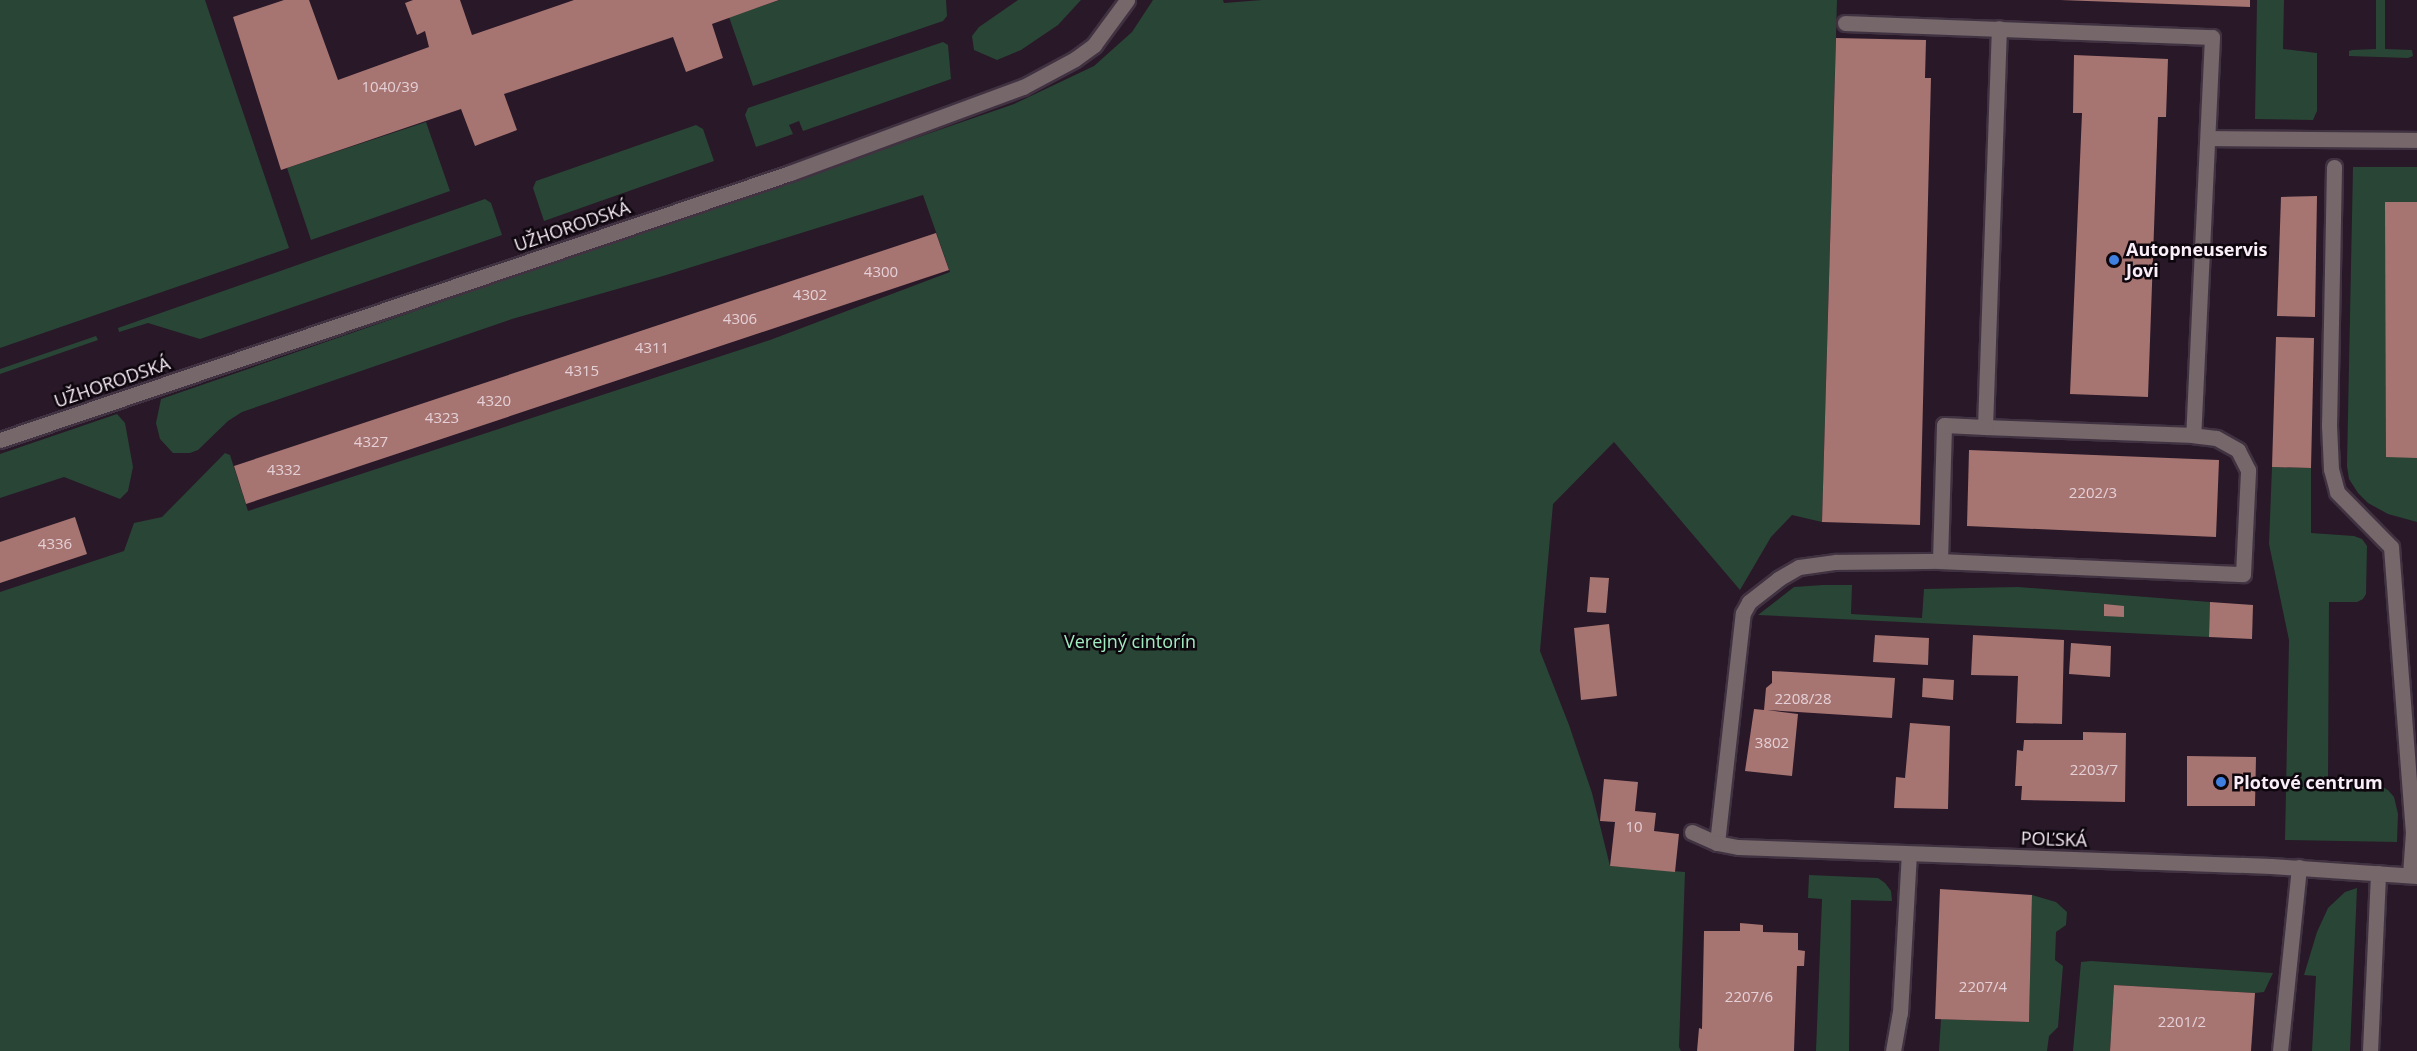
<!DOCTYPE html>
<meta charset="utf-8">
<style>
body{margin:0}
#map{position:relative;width:2417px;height:1051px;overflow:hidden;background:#281828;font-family:"Open Sans",sans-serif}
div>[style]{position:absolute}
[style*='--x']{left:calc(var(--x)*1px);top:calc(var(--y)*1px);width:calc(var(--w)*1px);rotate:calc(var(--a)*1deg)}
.green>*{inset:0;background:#294535}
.building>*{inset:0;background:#a67471}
.roads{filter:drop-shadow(2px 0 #413241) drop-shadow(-2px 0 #413241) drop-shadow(0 2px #413241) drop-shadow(0 -2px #413241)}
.lane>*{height:15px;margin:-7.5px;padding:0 7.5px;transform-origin:7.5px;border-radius:7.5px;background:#75676a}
.street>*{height:15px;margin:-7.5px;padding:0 7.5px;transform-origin:7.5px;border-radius:7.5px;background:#75676a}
.dots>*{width:16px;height:16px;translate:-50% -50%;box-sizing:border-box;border:3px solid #0d060d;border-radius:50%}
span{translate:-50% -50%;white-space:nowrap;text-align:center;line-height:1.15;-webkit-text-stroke:5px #0d060d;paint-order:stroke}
.number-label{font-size:15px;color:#e5d0d7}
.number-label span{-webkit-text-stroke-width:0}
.street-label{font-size:18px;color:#faeef9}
.poi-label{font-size:18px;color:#faeef9;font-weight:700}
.left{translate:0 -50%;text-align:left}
.park-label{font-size:18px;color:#a1ebc1}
</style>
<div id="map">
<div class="green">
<div style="clip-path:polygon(0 0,205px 0,289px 248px,0 348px)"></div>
<div style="clip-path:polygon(780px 0,946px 0,947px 16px,943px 21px,753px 86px,729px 17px)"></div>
<div style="clip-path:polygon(1018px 0,1081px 0,1058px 25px,1021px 50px,997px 60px,974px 50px,972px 36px,979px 27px)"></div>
<div style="clip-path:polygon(1153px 0,1223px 0,1224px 3px,1262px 0,1837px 0,1822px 522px,1792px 515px,1771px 537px,1740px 590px,1614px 442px,1553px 504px,1540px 651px,1569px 725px,1592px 793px,1610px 866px,1685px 872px,1679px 1047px,1681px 1051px,0 1051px,0 592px,124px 551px,134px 523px,162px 517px,225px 453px,230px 455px,248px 511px,770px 340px,950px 272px,923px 195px,663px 276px,512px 319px,242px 412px,228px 421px,198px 450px,190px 453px,173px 453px,160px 439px,156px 423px,161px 399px,1014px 104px,1094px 66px,1132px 32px)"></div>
<div style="clip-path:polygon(2257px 0,2284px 0,2283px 49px,2317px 53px,2317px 111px,2313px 120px,2255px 119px)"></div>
<div style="clip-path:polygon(2376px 0,2385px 0,2385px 49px,2412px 50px,2413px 56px,2408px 58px,2349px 56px,2349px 51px,2352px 50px,2376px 49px)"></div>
<div style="clip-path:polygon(943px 42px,948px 45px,951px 79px,803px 131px,799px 121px,789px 125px,793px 134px,756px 147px,745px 115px,748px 108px)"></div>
<div style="clip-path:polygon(426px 122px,450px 191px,311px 240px,287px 168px)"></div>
<div style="clip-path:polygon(696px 125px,703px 129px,714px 161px,544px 221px,533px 188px,536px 181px)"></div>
<div style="clip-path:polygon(2353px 167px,2417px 167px,2417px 522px,2388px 514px,2368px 503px,2358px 493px,2349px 479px,2347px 466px)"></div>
<div style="clip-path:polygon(485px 199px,491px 203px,502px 235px,200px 339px,148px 323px,119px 332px,118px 328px)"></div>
<div style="clip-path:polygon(96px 336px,98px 340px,0 374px,0 369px)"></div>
<div style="clip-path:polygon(117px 414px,125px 423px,133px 467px,128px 491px,120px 499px,64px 477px,0 498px,0 454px)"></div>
<div style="clip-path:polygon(2272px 467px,2311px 468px,2311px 533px,2354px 536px,2362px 539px,2367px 546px,2366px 594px,2363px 599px,2357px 602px,2329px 602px,2328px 784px,2381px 786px,2388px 790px,2394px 797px,2398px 814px,2397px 842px,2285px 840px,2289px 640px,2269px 544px)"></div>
<div style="clip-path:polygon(1823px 585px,1852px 585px,1851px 614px,1922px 618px,1924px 589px,2018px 587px,2210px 602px,2209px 637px,1758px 615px,1794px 587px)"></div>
<div style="clip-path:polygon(1809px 875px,1878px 878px,1885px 883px,1891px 891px,1892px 901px,1851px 900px,1849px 1051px,1816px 1051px,1822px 899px,1808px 898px)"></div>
<div style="clip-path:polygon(2357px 888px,2350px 1051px,2312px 1051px,2316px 976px,2304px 975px,2317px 932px,2328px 908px,2345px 892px)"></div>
<div style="clip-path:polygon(2032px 895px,2056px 902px,2067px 912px,2066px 925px,2056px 932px,2055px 960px,2063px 966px,2058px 1027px,2049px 1036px,2047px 1051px,1939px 1051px,1941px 1019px,2029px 1022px)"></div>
<div style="clip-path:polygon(2081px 962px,2091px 961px,2273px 973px,2264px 992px,2255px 993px,2114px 985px,2110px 1051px,2073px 1051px)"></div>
</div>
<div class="building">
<div style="clip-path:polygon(284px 0,309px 0,338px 80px,429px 47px,425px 31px,417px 35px,405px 3px,413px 0,460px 0,472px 35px,574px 0,779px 0,712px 24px,723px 58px,686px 72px,673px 37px,504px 94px,517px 130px,485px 142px,475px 146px,461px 109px,281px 170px,233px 17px)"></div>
<div style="clip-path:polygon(2060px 0,2250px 0,2250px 7px)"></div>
<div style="clip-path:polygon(1836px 38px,1926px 40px,1925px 78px,1931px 78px,1920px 525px,1822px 522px)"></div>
<div style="clip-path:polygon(2074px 55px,2168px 59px,2166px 117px,2158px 117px,2148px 397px,2070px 394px,2082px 113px,2073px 113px)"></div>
<div style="clip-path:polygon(2317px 196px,2315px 317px,2277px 316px,2281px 197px)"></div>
<div style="clip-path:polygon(2385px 202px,2417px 202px,2417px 458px,2386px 457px)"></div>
<div style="clip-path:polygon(936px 233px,949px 270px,246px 504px,234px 466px)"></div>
<div style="clip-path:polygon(2276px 337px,2314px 338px,2311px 468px,2272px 467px)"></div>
<div style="clip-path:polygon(1969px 450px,2219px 460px,2216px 537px,1967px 526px)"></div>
<div style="clip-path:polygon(75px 517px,87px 554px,0 583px,0 542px)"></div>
<div style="clip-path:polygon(1590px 577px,1609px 578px,1606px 613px,1587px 612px)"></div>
<div style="clip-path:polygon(2210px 602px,2253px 605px,2252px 639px,2209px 637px)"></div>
<div style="clip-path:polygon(2104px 604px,2124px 606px,2124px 617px,2104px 616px)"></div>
<div style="clip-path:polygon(1609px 624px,1617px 696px,1581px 700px,1574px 628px)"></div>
<div style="clip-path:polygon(1875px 635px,1929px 638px,1928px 665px,1873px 662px)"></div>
<div style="clip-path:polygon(1973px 635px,2064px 640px,2062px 724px,2016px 723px,2018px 676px,1971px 675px)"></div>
<div style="clip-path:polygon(2071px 643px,2111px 646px,2110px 677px,2069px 674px)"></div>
<div style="clip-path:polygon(1772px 671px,1895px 678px,1892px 718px,1767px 710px,1798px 714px,1792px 776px,1745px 771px,1754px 709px,1764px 710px,1766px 688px,1772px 683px)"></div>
<div style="clip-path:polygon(1923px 678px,1954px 680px,1953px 700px,1922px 697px)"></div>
<div style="clip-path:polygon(1910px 723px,1950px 726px,1948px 809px,1894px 808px,1896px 777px,1905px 778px)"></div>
<div style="clip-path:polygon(2083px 732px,2126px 733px,2125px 802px,2021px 800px,2022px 786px,2015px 786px,2017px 750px,2023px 751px,2024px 740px,2083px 740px)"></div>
<div style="clip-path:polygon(2187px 756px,2256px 757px,2255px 806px,2187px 806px)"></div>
<div style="clip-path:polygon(1604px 779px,1638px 782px,1635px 811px,1656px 813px,1654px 831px,1679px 834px,1675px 872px,1610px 866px,1615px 822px,1600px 821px)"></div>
<div style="clip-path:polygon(1940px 889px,2032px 895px,2029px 1022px,1935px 1019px)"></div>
<div style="clip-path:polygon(1740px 923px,1763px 925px,1763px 932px,1798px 933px,1798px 950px,1805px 951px,1804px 966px,1797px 966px,1794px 1051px,1697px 1051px,1699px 1028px,1702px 1029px,1704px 931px,1740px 931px)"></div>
<div style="clip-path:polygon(2114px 985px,2255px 993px,2251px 1051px,2110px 1051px)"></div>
</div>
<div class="roads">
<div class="lane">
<div style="--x:1845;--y:23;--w:367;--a:2.2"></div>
<div style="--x:2212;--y:37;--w:398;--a:92.7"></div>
<div style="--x:2208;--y:138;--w:209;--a:0.5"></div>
<div style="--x:2334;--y:167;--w:258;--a:91.1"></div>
<div style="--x:2329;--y:425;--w:44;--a:87.4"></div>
<div style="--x:2331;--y:469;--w:24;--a:75"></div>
<div style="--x:2337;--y:492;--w:77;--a:45.5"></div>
<div style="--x:2391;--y:547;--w:286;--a:85.6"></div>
<div style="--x:2413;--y:832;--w:43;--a:94"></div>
<div style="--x:1940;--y:561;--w:303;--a:2.5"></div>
<div style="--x:2243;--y:574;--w:104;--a:-87.2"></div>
<div style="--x:2248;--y:470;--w:22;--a:-117"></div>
<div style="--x:2238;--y:450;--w:25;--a:-151"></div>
<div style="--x:2216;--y:438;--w:23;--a:-173"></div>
<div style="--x:2193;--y:435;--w:208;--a:-177.8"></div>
<div style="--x:1985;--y:427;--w:399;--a:-88"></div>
<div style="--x:1717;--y:843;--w:231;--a:-83.6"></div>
<div style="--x:1743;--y:613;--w:13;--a:-61"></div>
<div style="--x:1749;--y:602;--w:37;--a:-38"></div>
<div style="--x:1778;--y:579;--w:24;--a:-30"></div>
<div style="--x:1799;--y:567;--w:37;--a:-8"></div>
<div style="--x:1836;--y:562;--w:104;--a:-0.6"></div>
<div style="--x:1940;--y:561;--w:136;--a:-88.3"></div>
<div style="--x:1944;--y:425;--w:41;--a:2.8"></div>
<div style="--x:1893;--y:1051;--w:39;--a:-80"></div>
<div style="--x:1900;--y:1013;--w:159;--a:-86.8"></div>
<div style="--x:2280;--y:1051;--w:185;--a:-84.1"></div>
<div style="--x:2370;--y:1051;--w:178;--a:-87.4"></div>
</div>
<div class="street">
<div style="--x:0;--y:440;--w:834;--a:-18.67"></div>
<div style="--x:790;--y:173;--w:248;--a:-20.3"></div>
<div style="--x:1023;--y:87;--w:59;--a:-28.3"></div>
<div style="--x:1075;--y:59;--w:24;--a:-36"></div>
<div style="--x:1094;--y:45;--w:56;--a:-53.7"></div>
<div style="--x:1692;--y:832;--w:27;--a:24"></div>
<div style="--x:1717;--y:843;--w:21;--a:11"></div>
<div style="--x:1738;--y:847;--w:533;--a:2.04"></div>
<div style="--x:2271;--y:866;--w:146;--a:3.9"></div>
</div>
</div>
<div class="dots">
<div style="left:2114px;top:260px;background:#3f7fe0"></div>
<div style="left:2221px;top:782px;background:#3f7fe0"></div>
</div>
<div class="number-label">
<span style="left:390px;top:87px">1040/39</span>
<span style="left:881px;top:272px">4300</span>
<span style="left:810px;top:295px">4302</span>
<span style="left:740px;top:319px">4306</span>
<span style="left:652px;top:348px">4311</span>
<span style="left:582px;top:371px">4315</span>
<span style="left:494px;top:401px">4320</span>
<span style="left:442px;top:418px">4323</span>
<span style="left:371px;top:442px">4327</span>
<span style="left:284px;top:470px">4332</span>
<span style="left:2093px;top:493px">2202/3</span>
<span style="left:55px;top:544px">4336</span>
<span style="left:1803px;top:699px">2208/28</span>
<span style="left:1772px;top:743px">3802</span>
<span style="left:2094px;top:770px">2203/7</span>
<span style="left:1634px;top:827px">10</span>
<span style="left:1983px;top:987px">2207/4</span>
<span style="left:1749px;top:997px">2207/6</span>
<span style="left:2182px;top:1022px">2201/2</span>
</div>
<div class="street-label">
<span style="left:572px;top:226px;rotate:-19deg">UŽHORODSKÁ</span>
<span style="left:112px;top:382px;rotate:-19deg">UŽHORODSKÁ</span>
<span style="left:2054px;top:839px;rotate:2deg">POĽSKÁ</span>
</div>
<div class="poi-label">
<span class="left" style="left:2126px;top:260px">Autopneuservis<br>Jovi</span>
<span class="left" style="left:2233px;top:782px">Plotové centrum</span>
</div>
<div class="park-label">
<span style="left:1130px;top:641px">Verejný cintorín</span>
</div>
</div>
